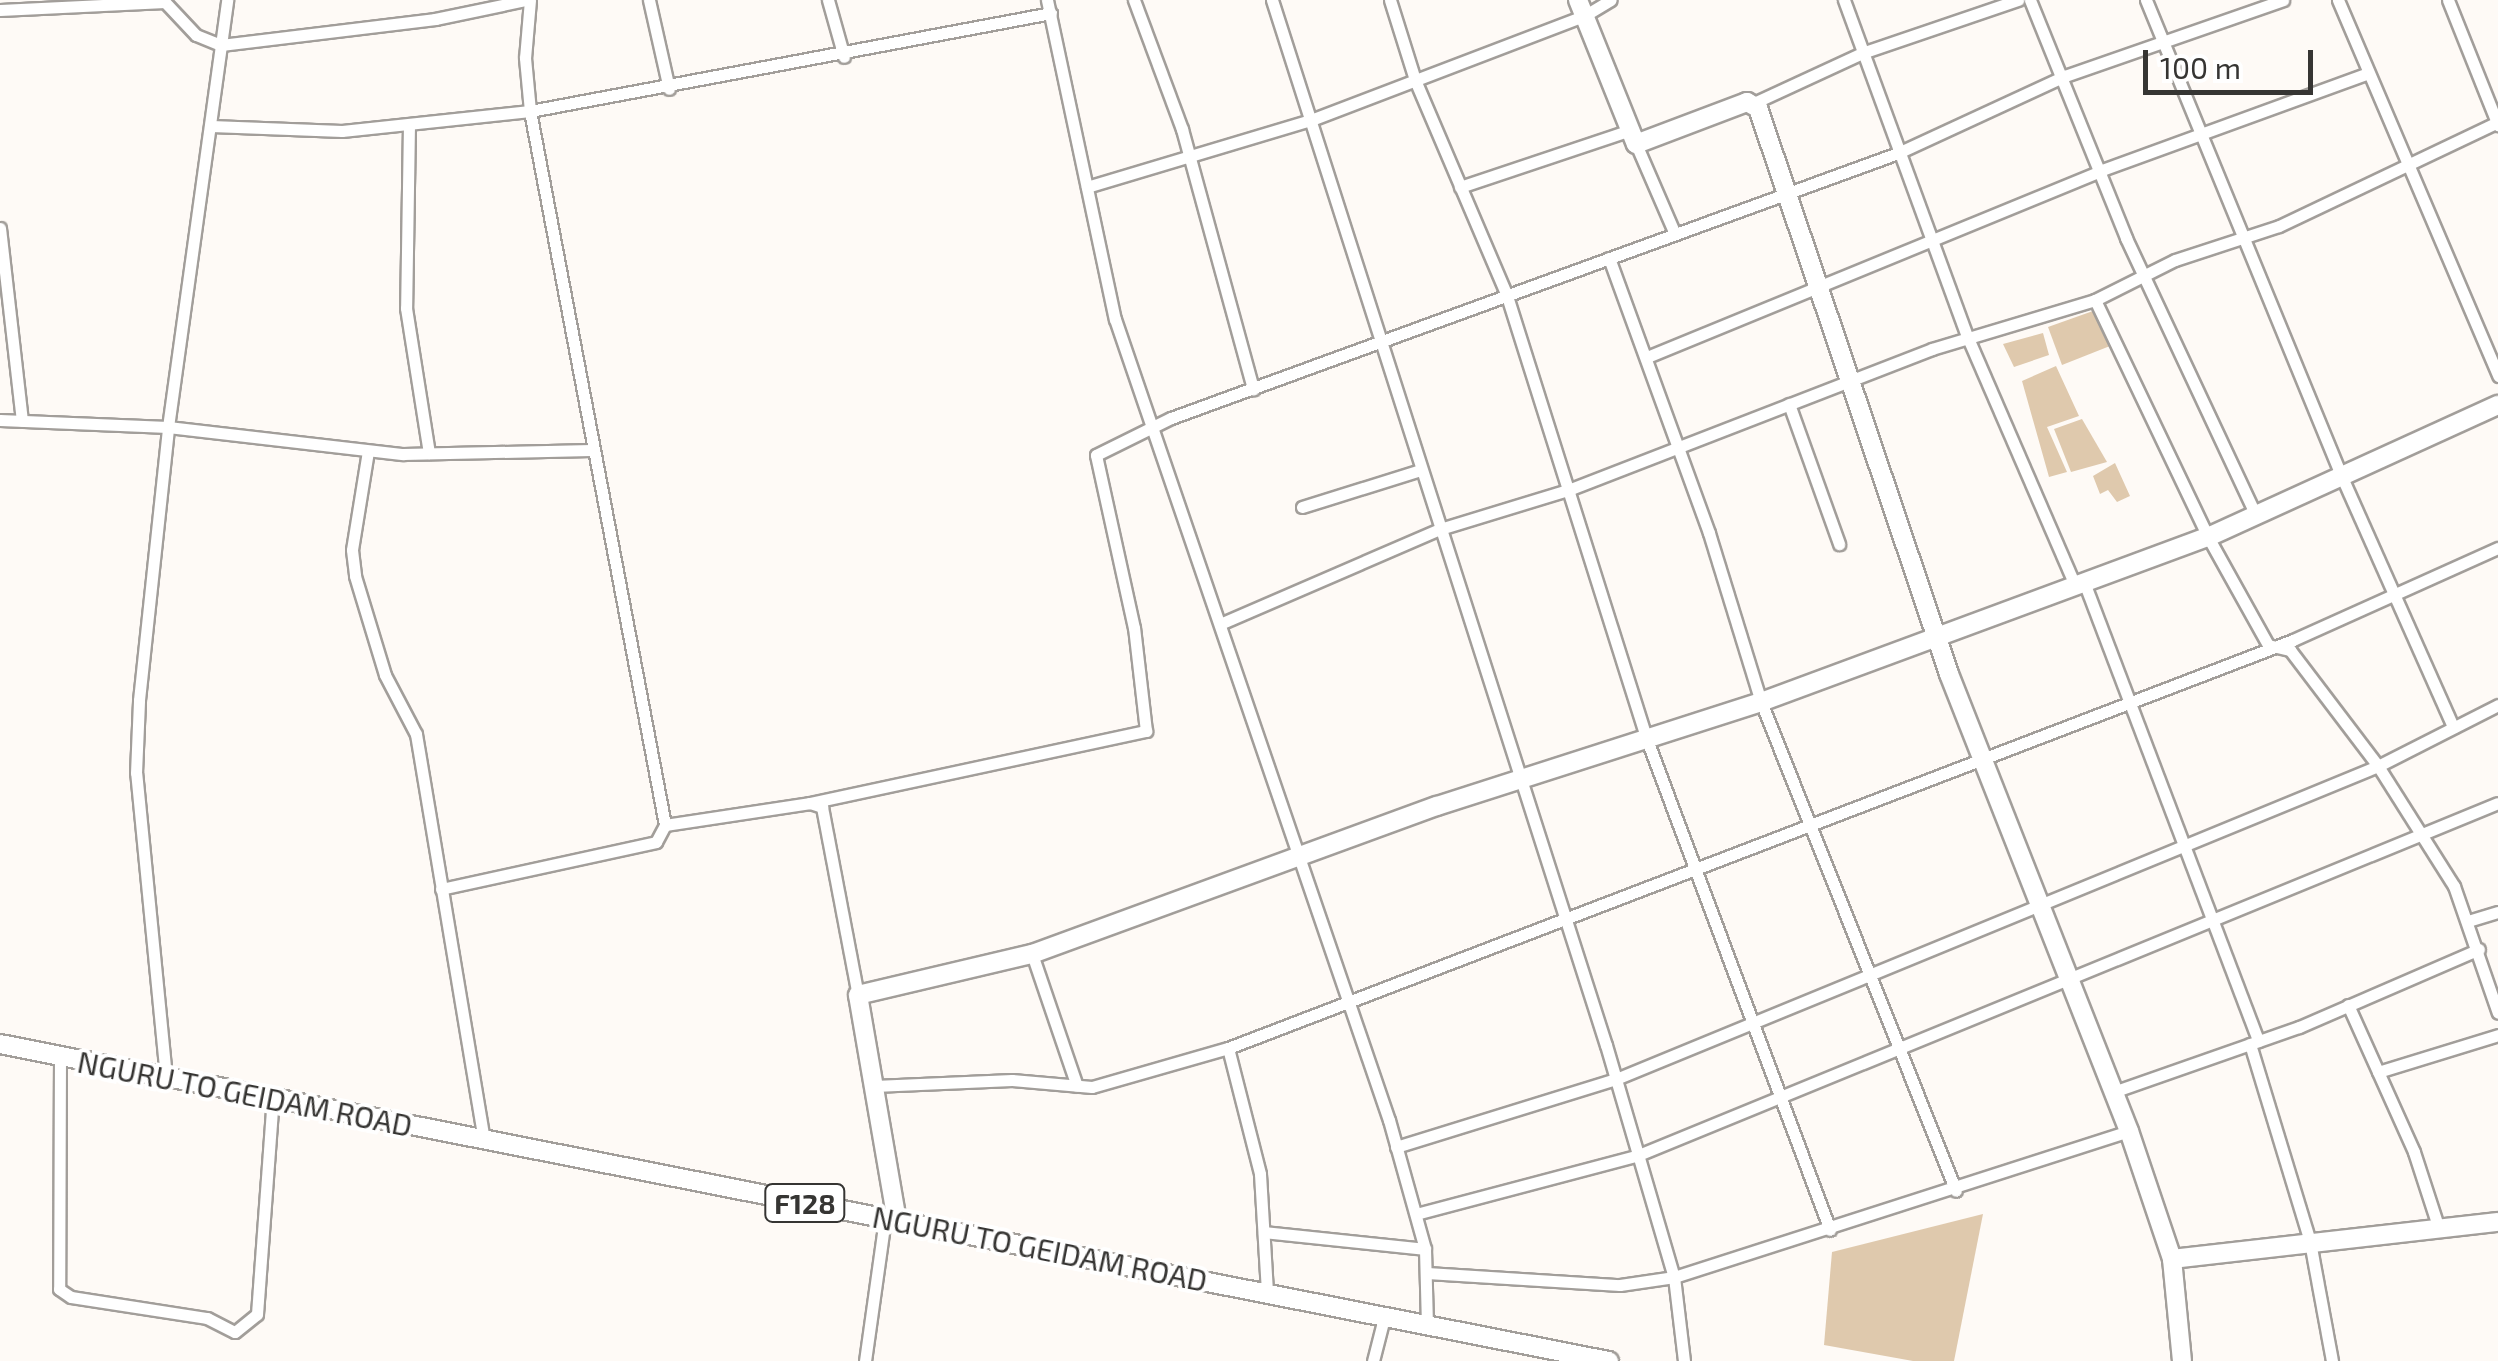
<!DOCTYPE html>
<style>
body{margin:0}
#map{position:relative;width:2498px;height:1361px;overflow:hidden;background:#fefaf6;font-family:"Exo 2",sans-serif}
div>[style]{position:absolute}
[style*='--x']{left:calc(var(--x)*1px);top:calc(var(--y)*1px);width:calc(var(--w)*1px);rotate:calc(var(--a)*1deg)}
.green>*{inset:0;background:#dfc9ad}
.roads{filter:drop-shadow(2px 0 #a29e9a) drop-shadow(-2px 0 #a29e9a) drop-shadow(0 2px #a29e9a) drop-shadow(0 -2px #a29e9a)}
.street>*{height:11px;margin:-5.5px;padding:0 5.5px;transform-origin:5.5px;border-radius:5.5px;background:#fff}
.secondary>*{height:18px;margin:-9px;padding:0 9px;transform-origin:9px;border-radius:9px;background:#fff}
.primary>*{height:18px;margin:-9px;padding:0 9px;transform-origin:9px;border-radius:9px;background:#fff}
span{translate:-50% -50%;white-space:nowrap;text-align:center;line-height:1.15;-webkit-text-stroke:8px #fff;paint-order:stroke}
.shield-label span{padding:2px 8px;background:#fff;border:2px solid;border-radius:8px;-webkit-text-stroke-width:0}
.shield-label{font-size:28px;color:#363533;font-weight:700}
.street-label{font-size:30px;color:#363533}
.scale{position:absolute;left:2143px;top:50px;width:170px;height:45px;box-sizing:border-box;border:5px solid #363533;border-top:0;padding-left:12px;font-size:30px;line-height:35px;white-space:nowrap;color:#363533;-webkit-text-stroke:8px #fff;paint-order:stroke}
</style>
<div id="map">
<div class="green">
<div style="clip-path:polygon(2093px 311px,2110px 346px,2062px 365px,2048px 327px)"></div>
<div style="clip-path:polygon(2043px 333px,2049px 355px,2014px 367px,2003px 344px)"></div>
<div style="clip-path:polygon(2056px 366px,2079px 416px,2047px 427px,2067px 472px,2049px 477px,2022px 381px)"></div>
<div style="clip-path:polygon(2082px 419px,2107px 462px,2071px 472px,2054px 429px)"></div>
<div style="clip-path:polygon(2115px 463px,2130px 496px,2117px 502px,2108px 490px,2100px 494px,2093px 476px)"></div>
<div style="clip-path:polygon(1983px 1214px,1954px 1361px,1913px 1361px,1824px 1345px,1832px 1252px)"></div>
</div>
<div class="roads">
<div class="street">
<div style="--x:163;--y:0;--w:48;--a:46.7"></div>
<div style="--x:196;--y:35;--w:27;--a:22"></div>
<div style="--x:221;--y:45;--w:216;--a:-6.9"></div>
<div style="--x:435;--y:19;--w:93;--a:-11.8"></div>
<div style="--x:530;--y:0;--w:58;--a:94.9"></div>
<div style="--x:525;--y:58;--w:53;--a:84.6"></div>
<div style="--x:530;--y:111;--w:727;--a:79.29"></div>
<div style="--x:649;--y:0;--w:91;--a:77.3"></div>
<div style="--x:828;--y:0;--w:59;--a:74.3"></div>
<div style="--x:1047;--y:0;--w:326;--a:78"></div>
<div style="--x:1115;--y:319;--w:847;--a:71.12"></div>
<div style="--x:1389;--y:1120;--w:134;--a:74.4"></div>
<div style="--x:1425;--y:1249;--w:78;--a:88.5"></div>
<div style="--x:1134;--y:0;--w:138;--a:69.6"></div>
<div style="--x:1182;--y:129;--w:270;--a:74.7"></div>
<div style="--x:1272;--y:0;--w:1097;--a:72.28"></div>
<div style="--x:1606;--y:1045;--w:242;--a:73.7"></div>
<div style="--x:1674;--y:1277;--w:85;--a:83.2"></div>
<div style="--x:1390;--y:0;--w:84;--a:72.6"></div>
<div style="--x:1415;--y:80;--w:235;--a:66.9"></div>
<div style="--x:1507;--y:296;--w:462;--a:72.5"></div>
<div style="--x:1646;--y:737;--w:526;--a:69.53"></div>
<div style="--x:1844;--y:0;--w:360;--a:69.9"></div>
<div style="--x:1968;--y:338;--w:269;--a:66.6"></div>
<div style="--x:2030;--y:0;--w:257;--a:68"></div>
<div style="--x:2126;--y:238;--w:307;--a:64.9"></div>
<div style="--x:2146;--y:0;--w:513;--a:67.68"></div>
<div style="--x:2341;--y:475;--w:276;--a:66"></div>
<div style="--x:2338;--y:0;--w:409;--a:66.9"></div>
<div style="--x:2448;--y:0;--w:135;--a:68.2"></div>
<div style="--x:0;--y:10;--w:165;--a:-2.8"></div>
<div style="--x:1754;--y:103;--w:119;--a:-24.8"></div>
<div style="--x:1862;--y:53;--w:165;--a:-18.8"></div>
<div style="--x:409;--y:124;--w:184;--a:90.9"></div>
<div style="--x:406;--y:308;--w:147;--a:81"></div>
<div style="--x:211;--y:126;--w:131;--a:2.2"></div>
<div style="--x:342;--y:131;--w:189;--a:-6.1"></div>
<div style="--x:530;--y:111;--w:530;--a:-10.65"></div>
<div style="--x:1636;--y:144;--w:98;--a:66.6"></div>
<div style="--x:1087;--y:187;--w:234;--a:-16.7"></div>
<div style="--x:1311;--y:120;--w:292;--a:-20.9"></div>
<div style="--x:1584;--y:16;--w:31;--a:-31"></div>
<div style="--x:1460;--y:187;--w:179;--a:-18.5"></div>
<div style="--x:0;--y:228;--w:194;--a:83.5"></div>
<div style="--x:1609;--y:258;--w:293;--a:70"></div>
<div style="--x:1709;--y:533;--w:177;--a:72.9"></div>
<div style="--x:1761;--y:702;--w:526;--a:68.26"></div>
<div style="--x:2095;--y:300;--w:263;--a:64.5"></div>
<div style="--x:2208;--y:537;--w:124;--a:60.9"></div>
<div style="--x:2268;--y:645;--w:23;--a:13"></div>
<div style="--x:2290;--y:650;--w:146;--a:52.8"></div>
<div style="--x:2378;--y:766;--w:142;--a:57.7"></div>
<div style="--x:2454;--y:886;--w:134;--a:70.9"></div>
<div style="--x:1647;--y:357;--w:492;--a:-22.3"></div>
<div style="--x:2102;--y:170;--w:281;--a:-20"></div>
<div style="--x:1789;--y:404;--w:149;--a:70.3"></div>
<div style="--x:0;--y:420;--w:168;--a:2.4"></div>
<div style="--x:168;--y:427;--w:237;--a:6.6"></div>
<div style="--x:403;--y:454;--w:188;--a:-1.2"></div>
<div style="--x:368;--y:451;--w:100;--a:99.2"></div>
<div style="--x:352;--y:550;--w:26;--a:83"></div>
<div style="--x:355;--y:576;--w:103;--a:73.1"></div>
<div style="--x:385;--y:675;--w:67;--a:62.3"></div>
<div style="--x:416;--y:734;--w:412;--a:80.5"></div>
<div style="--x:1302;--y:507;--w:125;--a:-17.3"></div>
<div style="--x:2084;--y:582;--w:491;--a:69.2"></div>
<div style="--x:1220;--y:624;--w:240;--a:-23.4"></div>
<div style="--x:1440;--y:529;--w:137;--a:-17"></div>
<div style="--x:1571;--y:489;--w:387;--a:-21.2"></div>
<div style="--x:1932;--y:349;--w:170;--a:-16.7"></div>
<div style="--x:2095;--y:300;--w:89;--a:-26.6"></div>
<div style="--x:2175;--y:260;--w:109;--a:-18.1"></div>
<div style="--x:2279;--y:226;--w:242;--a:-25.4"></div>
<div style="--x:810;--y:803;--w:344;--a:-12.1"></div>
<div style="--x:1146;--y:731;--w:104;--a:-96.6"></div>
<div style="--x:1134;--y:628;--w:177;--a:-102.4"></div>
<div style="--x:1096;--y:455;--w:84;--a:-26.3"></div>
<div style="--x:1171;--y:418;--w:774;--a:-20.03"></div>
<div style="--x:1898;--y:153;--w:184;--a:-24.8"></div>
<div style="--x:2065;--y:76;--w:231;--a:-19.2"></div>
<div style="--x:665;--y:825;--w:147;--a:-8.6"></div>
<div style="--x:810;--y:803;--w:13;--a:18"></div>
<div style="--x:822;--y:807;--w:191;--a:79.2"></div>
<div style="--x:441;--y:889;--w:220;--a:-12.3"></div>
<div style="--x:656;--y:842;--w:19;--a:-62"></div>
<div style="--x:2468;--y:921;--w:31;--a:-17"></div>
<div style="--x:1032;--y:954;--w:139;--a:71.2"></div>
<div style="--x:2348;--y:1005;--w:161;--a:65.8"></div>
<div style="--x:2414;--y:1152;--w:81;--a:72"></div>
<div style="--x:2250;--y:1044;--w:207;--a:73.1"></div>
<div style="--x:2310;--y:1242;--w:121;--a:79.5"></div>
<div style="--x:1228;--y:1048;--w:130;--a:75.7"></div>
<div style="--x:1260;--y:1174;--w:118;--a:86.6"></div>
<div style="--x:60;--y:1056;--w:233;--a:90.2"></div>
<div style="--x:59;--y:1289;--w:14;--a:34"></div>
<div style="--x:71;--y:1297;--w:138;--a:8.8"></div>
<div style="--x:207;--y:1318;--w:31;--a:27"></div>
<div style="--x:235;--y:1332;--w:28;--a:-39"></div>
<div style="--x:257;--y:1314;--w:217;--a:-85.8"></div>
<div style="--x:2378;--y:1072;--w:126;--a:-17.1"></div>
<div style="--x:166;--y:1077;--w:305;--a:-95.6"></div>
<div style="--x:136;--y:773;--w:73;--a:-87.6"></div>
<div style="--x:139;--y:700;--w:275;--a:-83.9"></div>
<div style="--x:168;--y:427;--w:431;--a:-82.1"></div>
<div style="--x:874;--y:1086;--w:138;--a:-2.5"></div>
<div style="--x:1012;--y:1080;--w:80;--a:5"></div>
<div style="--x:1092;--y:1087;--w:141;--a:-16"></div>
<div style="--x:1228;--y:1048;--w:1140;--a:-20.96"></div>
<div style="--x:2293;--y:640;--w:225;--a:-24.2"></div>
<div style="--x:2113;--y:1092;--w:197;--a:-19.3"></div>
<div style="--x:2299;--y:1027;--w:196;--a:-23.4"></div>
<div style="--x:1396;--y:1147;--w:230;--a:-17.2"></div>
<div style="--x:1616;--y:1079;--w:824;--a:-22.33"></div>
<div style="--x:2378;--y:766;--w:135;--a:-26.9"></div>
<div style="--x:1416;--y:1214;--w:228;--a:-14.8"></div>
<div style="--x:1636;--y:1156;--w:931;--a:-22.27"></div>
<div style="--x:1264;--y:1232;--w:162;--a:6"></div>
<div style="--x:1427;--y:1273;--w:193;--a:3.6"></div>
<div style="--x:1620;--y:1285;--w:55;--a:-8.4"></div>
<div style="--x:1674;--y:1277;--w:478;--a:-17.8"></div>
<div style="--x:865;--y:1361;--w:143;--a:-82"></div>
<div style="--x:1373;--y:1361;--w:44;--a:-75.7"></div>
</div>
<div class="secondary">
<div style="--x:1578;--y:0;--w:155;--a:68.1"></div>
<div style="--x:1636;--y:144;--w:119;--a:-20.7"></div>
<div style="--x:1747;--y:102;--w:13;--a:29"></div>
<div style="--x:1758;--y:108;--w:597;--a:71.35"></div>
<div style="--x:1949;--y:674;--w:491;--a:68.5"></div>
<div style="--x:2129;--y:1131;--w:135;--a:71.4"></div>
<div style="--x:2172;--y:1259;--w:102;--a:84.4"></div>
<div style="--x:897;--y:1221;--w:229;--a:-99.8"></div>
<div style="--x:858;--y:995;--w:179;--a:-13.3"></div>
<div style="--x:1032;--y:954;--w:431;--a:-20.1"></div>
<div style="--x:1437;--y:806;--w:340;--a:-17.8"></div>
<div style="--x:1761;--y:702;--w:476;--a:-20.3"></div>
<div style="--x:2208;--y:537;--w:319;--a:-24.5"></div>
<div style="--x:2172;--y:1259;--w:328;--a:-6.5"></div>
</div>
<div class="primary">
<div style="--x:0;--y:1044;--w:1640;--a:11.15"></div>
</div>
</div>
<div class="shield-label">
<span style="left:805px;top:1203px">F128</span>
</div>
<div class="street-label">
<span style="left:245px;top:1093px;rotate:11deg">NGURU TO GEIDAM ROAD</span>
<span style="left:1040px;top:1248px;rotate:11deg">NGURU TO GEIDAM ROAD</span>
</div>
<div class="scale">100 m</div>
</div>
